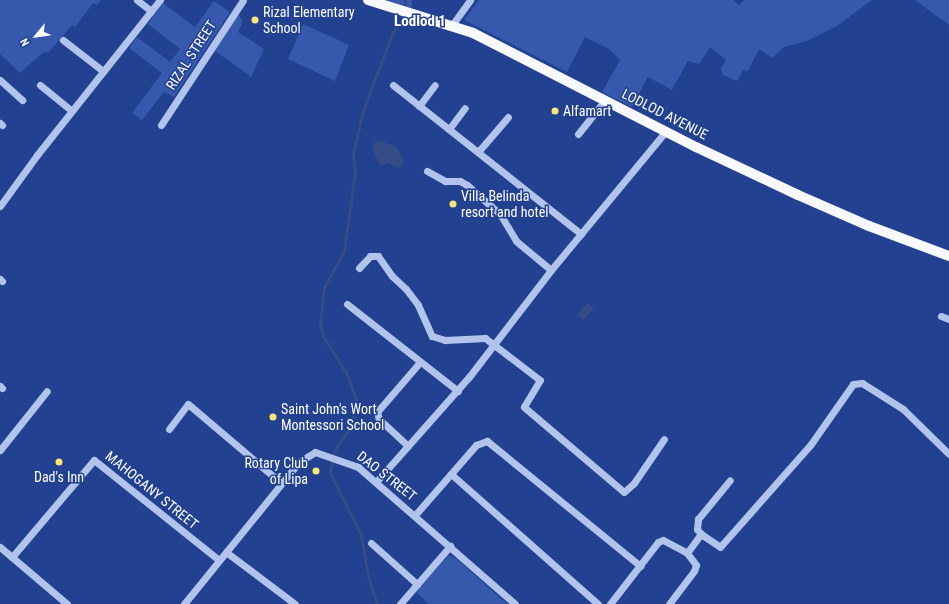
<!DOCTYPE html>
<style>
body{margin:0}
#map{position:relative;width:949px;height:604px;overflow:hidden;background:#224190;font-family:"Roboto Condensed",sans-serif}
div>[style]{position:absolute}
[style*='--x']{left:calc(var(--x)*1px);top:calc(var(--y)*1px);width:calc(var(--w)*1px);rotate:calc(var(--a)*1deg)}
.green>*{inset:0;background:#3659ad}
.water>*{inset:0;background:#364c87}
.stream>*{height:3px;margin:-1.5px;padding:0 1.5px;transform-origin:1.5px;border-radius:1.5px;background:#364c87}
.minor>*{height:7px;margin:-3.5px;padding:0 3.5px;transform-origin:3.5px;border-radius:3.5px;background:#b3c4ec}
.major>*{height:10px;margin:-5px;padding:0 5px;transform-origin:5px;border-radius:5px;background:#f8faff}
.dots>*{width:11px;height:11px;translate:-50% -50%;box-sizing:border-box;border:2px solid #224190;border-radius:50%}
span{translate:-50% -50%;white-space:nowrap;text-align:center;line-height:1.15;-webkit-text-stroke:3px #224190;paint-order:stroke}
.poi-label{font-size:14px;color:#fff}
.left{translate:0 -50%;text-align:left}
.right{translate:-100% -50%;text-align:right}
.street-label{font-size:14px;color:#fff}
.neighbourhood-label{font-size:15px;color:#fff;font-weight:700}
.north{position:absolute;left:16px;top:16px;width:40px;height:40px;-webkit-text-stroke:3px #224190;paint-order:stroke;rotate:241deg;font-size:11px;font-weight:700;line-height:16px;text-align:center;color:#fff}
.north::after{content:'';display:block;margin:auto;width:14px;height:18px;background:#fff;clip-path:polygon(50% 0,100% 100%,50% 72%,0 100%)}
</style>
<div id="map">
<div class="green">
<div style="clip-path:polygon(0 0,101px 0,97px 5px,93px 3px,75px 27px,72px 25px,48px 53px,45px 52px,40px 55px,20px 73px,0 54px)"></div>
<div style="clip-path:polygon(385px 0,412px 0,412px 6px,411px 8px)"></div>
<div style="clip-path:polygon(479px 0,733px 0,739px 5px,744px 0,872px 0,837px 26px,807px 41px,784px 47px,772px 58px,759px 49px,748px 71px,743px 70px,737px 81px,723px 75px,721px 69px,726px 60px,710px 47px,699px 64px,688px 61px,672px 90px,648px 77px,632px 107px,602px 92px,620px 60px,609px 49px,585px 37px,567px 72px,464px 20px)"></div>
<div style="clip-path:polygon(915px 0,949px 0,949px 25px)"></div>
<div style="clip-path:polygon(214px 1px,230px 12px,174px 97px,164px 92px,142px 120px,132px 113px,162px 73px,129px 48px,137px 37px,170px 62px,180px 49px,148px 24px,163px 3px,195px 27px)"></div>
<div style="clip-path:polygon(238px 14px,243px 21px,238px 32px,264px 49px,251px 77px,214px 50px)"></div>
<div style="clip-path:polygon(303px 24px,349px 45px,335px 81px,288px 59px)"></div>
<div style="clip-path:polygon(449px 555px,458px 560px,507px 604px,429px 604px,416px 592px)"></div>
</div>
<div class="water">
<div style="clip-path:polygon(379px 141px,396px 146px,403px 158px,403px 165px,397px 168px,389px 163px,380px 166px,372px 148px,374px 143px)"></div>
<div style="clip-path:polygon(587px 303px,594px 308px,584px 320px,577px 315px)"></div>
</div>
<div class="stream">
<div style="--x:377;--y:604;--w:29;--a:-108"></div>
<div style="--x:368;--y:576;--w:42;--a:-99.7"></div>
<div style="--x:361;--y:535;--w:69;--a:-116.6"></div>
<div style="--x:330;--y:473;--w:25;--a:-78"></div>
<div style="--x:335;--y:449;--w:24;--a:-54"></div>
<div style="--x:349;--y:430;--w:24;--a:-73"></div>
<div style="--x:356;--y:407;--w:8;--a:-90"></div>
<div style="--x:356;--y:399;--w:27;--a:-110"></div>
<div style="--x:347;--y:374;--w:45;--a:-122.3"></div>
<div style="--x:323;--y:336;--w:12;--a:-104"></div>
<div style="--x:320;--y:324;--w:37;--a:-84"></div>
<div style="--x:324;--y:287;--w:41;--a:-60.9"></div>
<div style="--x:344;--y:251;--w:80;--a:-82.1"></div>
<div style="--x:355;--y:172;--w:18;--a:-96"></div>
<div style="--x:353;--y:154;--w:45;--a:-77.2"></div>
<div style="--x:363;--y:110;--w:84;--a:-69"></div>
<div style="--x:393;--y:32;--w:19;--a:-55"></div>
<div style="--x:404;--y:16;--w:16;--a:-86"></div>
</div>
<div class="minor">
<div style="--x:137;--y:0;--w:18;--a:38"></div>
<div style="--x:452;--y:25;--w:31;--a:-54"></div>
<div style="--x:63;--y:40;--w:51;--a:37.8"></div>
<div style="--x:0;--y:80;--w:30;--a:42"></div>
<div style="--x:40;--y:85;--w:41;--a:39.1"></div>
<div style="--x:393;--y:85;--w:240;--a:38.4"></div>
<div style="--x:419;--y:106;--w:26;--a:-53"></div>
<div style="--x:0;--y:123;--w:3;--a:45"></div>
<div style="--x:161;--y:125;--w:149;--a:-56.7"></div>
<div style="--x:449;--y:129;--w:26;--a:-53"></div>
<div style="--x:578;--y:134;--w:43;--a:-51.5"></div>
<div style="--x:478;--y:152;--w:46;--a:-49.4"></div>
<div style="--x:427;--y:171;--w:21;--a:29"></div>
<div style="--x:445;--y:181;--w:15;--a:0"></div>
<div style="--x:460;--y:181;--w:8;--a:30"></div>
<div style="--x:467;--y:185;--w:44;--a:41.3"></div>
<div style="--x:500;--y:214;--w:31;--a:59"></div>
<div style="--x:516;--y:241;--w:45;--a:39.6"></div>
<div style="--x:0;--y:206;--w:63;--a:-54"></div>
<div style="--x:37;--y:155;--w:198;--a:-51.6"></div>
<div style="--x:359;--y:268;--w:16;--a:-47"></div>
<div style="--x:370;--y:256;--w:8;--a:0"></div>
<div style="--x:378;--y:256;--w:24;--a:55"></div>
<div style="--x:392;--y:276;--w:19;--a:43"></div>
<div style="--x:406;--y:289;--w:20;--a:53"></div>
<div style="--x:418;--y:305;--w:34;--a:66"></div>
<div style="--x:432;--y:336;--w:14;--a:17"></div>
<div style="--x:445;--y:340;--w:40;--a:-2.9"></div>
<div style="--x:485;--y:338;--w:69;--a:37.4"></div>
<div style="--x:540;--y:380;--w:31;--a:121"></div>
<div style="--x:524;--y:407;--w:131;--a:40.4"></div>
<div style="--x:624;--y:492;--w:13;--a:-42"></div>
<div style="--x:634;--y:483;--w:53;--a:-55.7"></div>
<div style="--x:0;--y:279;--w:3;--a:45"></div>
<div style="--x:347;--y:304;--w:141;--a:38.1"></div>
<div style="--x:941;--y:316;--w:9;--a:21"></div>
<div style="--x:0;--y:386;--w:3;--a:45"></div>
<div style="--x:169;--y:429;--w:31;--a:-53"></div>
<div style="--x:188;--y:404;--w:122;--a:40.3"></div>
<div style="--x:408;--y:446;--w:40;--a:-137"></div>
<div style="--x:379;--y:419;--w:7;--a:-106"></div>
<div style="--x:377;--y:412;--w:66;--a:-49.3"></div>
<div style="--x:0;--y:450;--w:75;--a:-51.5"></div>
<div style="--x:451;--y:474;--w:196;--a:41.5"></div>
<div style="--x:376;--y:482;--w:140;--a:-48.5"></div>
<div style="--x:469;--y:377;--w:135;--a:-52.5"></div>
<div style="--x:551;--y:270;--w:180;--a:-50.4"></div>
<div style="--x:415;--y:515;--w:93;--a:-48.9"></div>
<div style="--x:476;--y:445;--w:12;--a:-20"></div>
<div style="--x:487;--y:441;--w:198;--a:39.2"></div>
<div style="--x:701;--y:534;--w:23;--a:34"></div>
<div style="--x:720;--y:547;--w:137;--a:-48.5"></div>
<div style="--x:811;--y:444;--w:73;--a:-55"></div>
<div style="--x:853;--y:384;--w:9;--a:-6"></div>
<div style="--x:862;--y:383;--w:49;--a:32.4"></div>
<div style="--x:903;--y:409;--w:64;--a:44.4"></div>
<div style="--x:371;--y:543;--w:62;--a:41.7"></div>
<div style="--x:0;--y:547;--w:88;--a:40.4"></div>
<div style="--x:226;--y:552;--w:86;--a:37"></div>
<div style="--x:687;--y:553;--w:24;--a:-54"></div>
<div style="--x:701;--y:534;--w:6;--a:-129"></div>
<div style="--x:697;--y:529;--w:10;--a:-84"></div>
<div style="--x:698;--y:519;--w:50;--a:-50.6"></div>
<div style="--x:12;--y:557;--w:127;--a:-49.8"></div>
<div style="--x:94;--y:460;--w:160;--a:38.7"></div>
<div style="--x:184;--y:604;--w:183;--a:-51"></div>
<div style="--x:299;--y:462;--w:19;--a:-32"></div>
<div style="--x:315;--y:452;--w:46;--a:19.2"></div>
<div style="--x:358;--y:467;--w:208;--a:41.1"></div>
<div style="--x:400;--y:604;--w:77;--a:-49.2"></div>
<div style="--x:610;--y:604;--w:78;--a:-52.3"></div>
<div style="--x:658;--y:542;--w:5;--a:-22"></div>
<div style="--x:663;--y:540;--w:27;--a:28"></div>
<div style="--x:687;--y:553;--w:15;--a:53"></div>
<div style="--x:696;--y:565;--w:6;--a:108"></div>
<div style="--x:694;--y:571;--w:41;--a:127.1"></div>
</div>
<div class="major">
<div style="--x:368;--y:0;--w:110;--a:17.4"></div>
<div style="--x:473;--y:33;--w:250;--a:27.1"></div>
<div style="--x:696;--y:147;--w:113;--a:25.2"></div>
<div style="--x:798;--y:195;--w:77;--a:23.6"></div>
<div style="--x:869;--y:226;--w:85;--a:20.6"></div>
</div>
<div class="dots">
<div style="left:255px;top:20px;background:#f8e775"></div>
<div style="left:555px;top:111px;background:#f8e775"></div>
<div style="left:453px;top:204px;background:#f8e775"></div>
<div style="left:273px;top:417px;background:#f8e775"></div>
<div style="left:59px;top:462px;background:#f8e775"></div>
<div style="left:316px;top:471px;background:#f8e775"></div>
</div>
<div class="poi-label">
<span class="left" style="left:263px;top:20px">Rizal Elementary<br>School</span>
<span class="left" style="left:563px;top:111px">Alfamart</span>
<span class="left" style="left:461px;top:204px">Villa Belinda<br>resort and hotel</span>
<span class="left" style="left:281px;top:417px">Saint John's Wort<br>Montessori School</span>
<span class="right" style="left:308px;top:471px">Rotary Club<br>of Lipa</span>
<span style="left:59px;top:477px">Dad's Inn</span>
</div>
<div class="street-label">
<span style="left:191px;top:55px;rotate:-57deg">RIZAL STREET</span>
<span style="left:665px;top:114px;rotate:27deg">LODLOD AVENUE</span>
<span style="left:387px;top:476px;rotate:38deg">DAO STREET</span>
<span style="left:152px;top:490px;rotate:39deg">MAHOGANY STREET</span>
</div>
<div class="neighbourhood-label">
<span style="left:420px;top:22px">Lodlod 1</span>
</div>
<div class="north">N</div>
</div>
